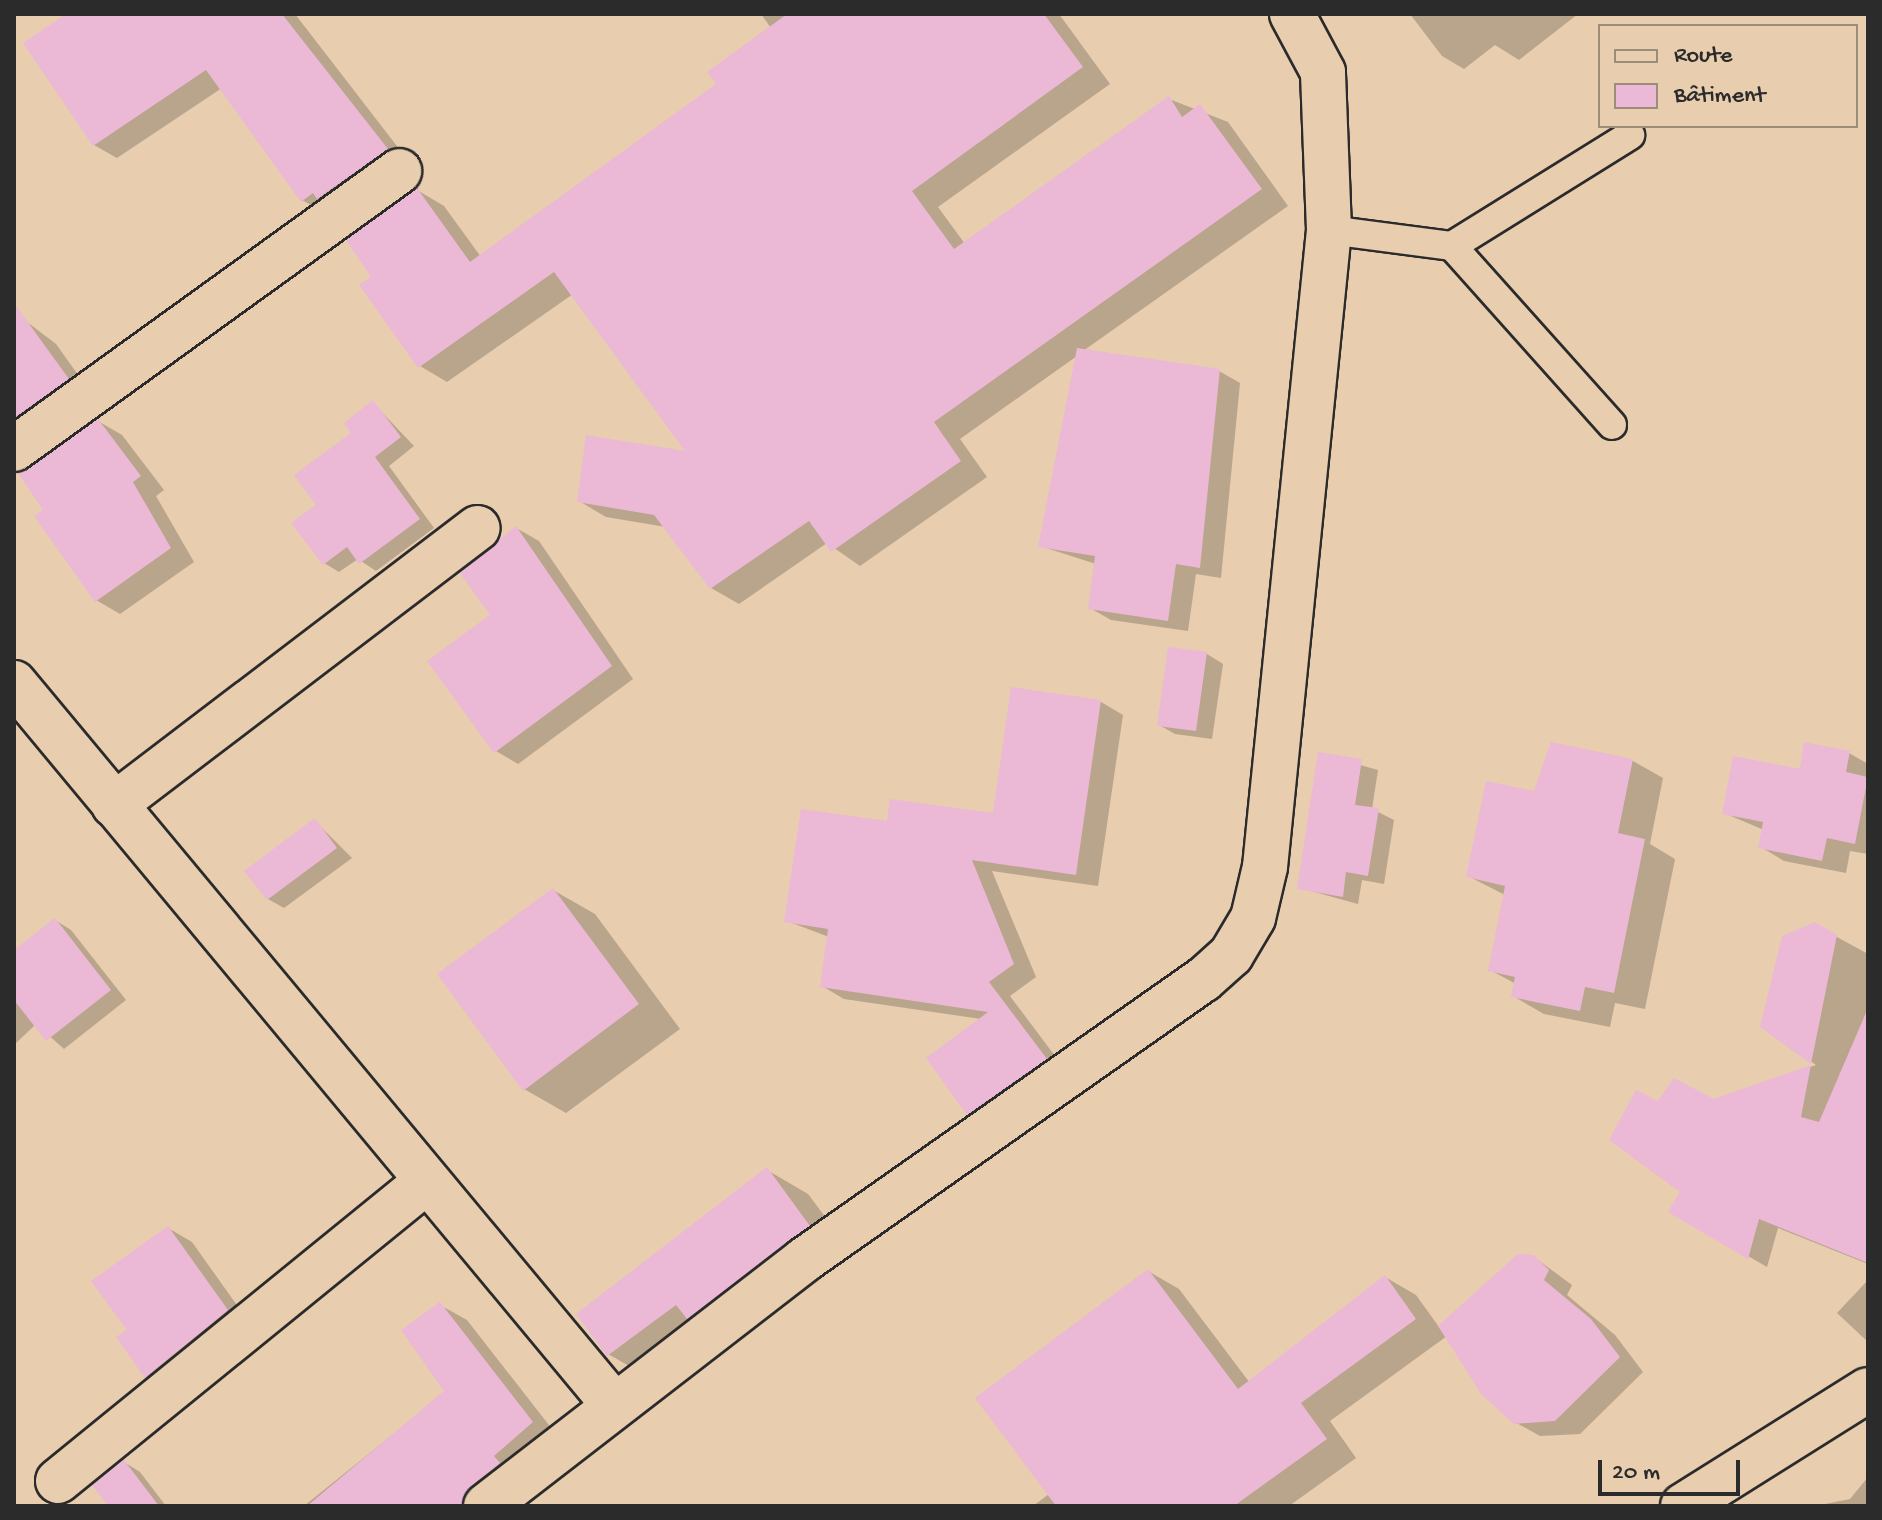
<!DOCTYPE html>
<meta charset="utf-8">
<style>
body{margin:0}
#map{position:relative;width:1882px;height:1520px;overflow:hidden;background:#e8cdaf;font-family:"Gochi Hand",sans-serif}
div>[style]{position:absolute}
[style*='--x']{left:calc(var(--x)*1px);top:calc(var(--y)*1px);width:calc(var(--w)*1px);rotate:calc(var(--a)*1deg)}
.shadow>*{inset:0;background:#0003}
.building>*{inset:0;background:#ebb8d5}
.roads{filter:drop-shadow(2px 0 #2b2b2b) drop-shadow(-2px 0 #2b2b2b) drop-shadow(0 2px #2b2b2b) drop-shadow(0 -2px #2b2b2b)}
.service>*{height:28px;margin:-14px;padding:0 14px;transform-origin:14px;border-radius:14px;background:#e8cdaf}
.minor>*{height:44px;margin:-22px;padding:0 22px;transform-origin:22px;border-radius:22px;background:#e8cdaf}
span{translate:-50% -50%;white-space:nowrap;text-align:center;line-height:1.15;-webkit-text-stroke:6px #e8cdaf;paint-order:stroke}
.frame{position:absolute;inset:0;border:16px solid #2b2b2b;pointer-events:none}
.legend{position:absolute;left:1598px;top:24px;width:260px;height:104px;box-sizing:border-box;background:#e8cdaf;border:2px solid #9c8c7a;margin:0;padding:10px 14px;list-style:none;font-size:24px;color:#2b2b2b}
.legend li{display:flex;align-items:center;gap:16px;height:40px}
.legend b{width:40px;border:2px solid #9c8c7a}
.scale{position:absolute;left:1598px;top:1460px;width:142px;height:36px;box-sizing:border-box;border:4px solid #2b2b2b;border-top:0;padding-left:10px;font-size:24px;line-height:28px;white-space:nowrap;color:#2b2b2b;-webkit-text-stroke:6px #e8cdaf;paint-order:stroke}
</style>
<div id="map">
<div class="shadow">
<div style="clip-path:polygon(70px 14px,295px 14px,410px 163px,325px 213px,302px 200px,222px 88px,117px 158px,94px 145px)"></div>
<div style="clip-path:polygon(761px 14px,1059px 14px,1110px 84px,938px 207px,965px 244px,1169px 99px,1228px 122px,1288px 206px,1083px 351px,1219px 371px,1240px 383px,1221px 578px,1196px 574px,1188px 631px,1111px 620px,1090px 608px,1096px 564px,1040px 546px,1077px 356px,960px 439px,987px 477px,860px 566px,827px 543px,739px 604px,711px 588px,666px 527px,606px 517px,579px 501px,689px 454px,573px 294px,447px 382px,420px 366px,374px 277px,417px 190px,444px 206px,481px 257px,719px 84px,771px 28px)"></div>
<div style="clip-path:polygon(1410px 14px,1578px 14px,1519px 60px,1495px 45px,1464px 69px,1442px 56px)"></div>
<div style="clip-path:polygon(14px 312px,56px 344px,91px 393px,14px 444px)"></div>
<div style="clip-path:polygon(373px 403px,414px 446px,389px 466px,434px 528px,376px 571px,358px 559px,339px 572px,324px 563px,318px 505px)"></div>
<div style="clip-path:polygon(98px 421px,122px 435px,164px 490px,156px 496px,194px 562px,120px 614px,96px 600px,46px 511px)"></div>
<div style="clip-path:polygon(516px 528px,539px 541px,633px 679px,518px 764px,496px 751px,493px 615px)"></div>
<div style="clip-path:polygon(1207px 654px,1223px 664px,1212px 739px,1175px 734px,1159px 725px)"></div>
<div style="clip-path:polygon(1012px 689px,1101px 702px,1123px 715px,1098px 886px,992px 871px,1036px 977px,1010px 996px,1067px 1072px,991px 1126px,969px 1113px,981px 1019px,844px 999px,822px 986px,829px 937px,787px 921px,889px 824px,995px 815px)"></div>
<div style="clip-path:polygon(1849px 753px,1868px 764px,1868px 854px,1850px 851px,1846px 873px,1784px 861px,1761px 847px,1764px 830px,1724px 813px)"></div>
<div style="clip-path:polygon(1320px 754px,1378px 770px,1372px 809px,1394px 820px,1384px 884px,1362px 880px,1358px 904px,1300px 888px)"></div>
<div style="clip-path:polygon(1633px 761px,1663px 778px,1650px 844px,1675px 859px,1645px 1009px,1615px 1003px,1610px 1027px,1544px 1014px,1513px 996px,1516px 984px,1490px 970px,1505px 895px,1468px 876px,1535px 793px)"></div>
<div style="clip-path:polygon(315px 821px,352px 858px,284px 908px,268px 899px)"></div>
<div style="clip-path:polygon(553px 890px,595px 914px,680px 1029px,566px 1113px,524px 1089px)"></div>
<div style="clip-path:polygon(55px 920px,71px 930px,126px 1000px,64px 1049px,36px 1024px,14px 1045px,14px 952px)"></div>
<div style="clip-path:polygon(1815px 925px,1868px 954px,1868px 1264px,1778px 1228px,1767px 1267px,1671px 1211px,1683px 1192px,1658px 1104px,1713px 1101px,1816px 1065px,1763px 1027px)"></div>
<div style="clip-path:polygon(767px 1170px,808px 1194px,850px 1250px,650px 1378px,608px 1354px)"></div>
<div style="clip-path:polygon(168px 1228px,192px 1242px,251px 1325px,170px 1390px,146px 1376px,129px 1330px)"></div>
<div style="clip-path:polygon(1534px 1257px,1572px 1285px,1567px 1295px,1615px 1335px,1643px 1372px,1580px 1434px,1540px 1436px,1515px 1422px,1447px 1336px,1330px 1421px,1356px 1458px,1289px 1506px,1033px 1506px,1049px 1494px,1148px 1271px,1179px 1289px,1250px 1383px,1385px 1277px,1416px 1295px,1439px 1327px)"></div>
<div style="clip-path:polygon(1868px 1280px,1868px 1342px,1837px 1313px)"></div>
<div style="clip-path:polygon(440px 1305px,467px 1320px,559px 1438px,501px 1506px,304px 1506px,447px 1391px)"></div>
<div style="clip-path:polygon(124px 1462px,140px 1472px,166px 1506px,111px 1506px)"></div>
<div style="clip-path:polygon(1868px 1477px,1868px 1506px,1815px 1506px,1850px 1499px)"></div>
</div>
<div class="building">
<div style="clip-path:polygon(66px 14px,282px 14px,388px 149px,317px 199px,313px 193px,301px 202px,206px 70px,93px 146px,23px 43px)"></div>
<div style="clip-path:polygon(787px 14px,1044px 14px,1083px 67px,912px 191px,954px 249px,1169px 96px,1182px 117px,1200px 104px,1262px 189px,934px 422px,961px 461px,831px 552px,809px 521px,710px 589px,654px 515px,577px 502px,586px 435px,685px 451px,554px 272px,418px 368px,359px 285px,371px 277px,346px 240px,417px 188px,470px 262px,716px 84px,707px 72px)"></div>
<div style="clip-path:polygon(14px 303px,69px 379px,14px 418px)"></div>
<div style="clip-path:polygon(1077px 348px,1220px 369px,1200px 568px,1176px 564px,1168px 621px,1088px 609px,1095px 556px,1038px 547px)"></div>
<div style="clip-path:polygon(373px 400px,401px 437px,375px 457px,420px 519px,359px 564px,347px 547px,323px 565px,291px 523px,316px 505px,294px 475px,351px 433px,344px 423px)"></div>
<div style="clip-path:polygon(98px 419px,141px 476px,133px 482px,171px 548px,95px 602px,34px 516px,43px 510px,18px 473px)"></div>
<div style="clip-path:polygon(516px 526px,612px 666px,494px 753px,427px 661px,490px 615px,460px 573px)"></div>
<div style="clip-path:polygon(1168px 647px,1207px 652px,1196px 731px,1157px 726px)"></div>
<div style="clip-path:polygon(1011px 687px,1101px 700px,1076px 875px,972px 860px,1014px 964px,989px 982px,1047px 1059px,967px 1115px,926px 1058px,988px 1012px,820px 987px,828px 929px,784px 922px,801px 809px,887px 821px,890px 799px,993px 813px)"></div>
<div style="clip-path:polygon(1551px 742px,1633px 759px,1618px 833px,1645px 839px,1614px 993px,1585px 987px,1580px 1011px,1511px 997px,1515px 977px,1488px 971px,1505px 886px,1466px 877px,1486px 781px,1534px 791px)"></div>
<div style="clip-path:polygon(1804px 742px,1850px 751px,1846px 772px,1868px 777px,1855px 844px,1827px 838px,1822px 861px,1758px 848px,1763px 822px,1722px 814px,1733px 756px,1800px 769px)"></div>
<div style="clip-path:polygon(1318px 752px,1362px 759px,1355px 805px,1379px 808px,1368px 876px,1346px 872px,1343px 897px,1297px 889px)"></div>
<div style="clip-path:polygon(315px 818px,337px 848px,267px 900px,244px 871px)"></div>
<div style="clip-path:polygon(553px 888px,639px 1004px,523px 1091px,437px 974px)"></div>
<div style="clip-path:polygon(55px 918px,111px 990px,46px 1041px,14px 1000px,14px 950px)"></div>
<div style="clip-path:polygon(1815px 922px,1837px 935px,1811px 1064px,1760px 1027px,1782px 936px)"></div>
<div style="clip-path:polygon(1868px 1008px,1868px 1263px,1759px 1219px,1748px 1259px,1668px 1212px,1680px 1192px,1609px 1140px,1636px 1090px,1658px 1101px,1674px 1078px,1714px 1099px,1811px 1065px,1801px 1117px,1819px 1122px)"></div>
<div style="clip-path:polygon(767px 1167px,810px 1226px,687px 1319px,676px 1305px,607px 1356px,576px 1314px)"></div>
<div style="clip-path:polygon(168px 1226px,228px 1310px,145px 1378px,116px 1337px,127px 1330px,91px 1281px)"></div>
<div style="clip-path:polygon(1518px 1254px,1534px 1255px,1549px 1270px,1544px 1280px,1591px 1319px,1620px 1357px,1555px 1421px,1514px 1424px,1482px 1395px,1438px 1326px)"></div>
<div style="clip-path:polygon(1148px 1269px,1238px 1389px,1385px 1275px,1416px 1319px,1301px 1403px,1327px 1439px,1234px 1506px,1056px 1506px,975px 1398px)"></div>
<div style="clip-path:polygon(440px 1302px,533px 1422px,494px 1456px,500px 1463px,470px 1487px,462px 1506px,307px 1506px,444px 1391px,401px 1330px)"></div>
<div style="clip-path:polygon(124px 1460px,159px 1506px,108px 1506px,92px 1485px)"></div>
</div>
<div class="roads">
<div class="service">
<div style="--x:1329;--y:230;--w:124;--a:7.4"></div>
<div style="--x:1452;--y:246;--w:210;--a:-31.9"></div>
<div style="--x:1452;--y:246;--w:240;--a:48.2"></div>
</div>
<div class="minor">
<div style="--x:14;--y:449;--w:475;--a:-35.8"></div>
<div style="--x:14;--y:683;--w:939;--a:50.27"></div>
<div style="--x:114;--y:805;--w:457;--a:-37.3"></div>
<div style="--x:58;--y:1481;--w:473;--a:-39.1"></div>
<div style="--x:486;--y:1506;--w:402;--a:-37.7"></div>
<div style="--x:804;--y:1260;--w:487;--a:-35.1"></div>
<div style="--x:1203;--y:980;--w:38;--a:-42"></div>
<div style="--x:1231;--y:955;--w:43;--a:-59.3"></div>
<div style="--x:1253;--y:918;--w:52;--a:-76.8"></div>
<div style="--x:1265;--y:867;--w:640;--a:-84.26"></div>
<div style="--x:1329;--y:230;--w:158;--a:-92.2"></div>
<div style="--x:1323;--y:72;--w:66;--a:-118.1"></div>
<div style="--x:1683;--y:1506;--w:218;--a:-32.1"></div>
</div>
</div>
<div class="frame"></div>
<ul class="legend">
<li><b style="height:10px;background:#e8cdaf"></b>Route</li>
<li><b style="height:22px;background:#ebb8d5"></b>Bâtiment</li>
</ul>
<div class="scale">20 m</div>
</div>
